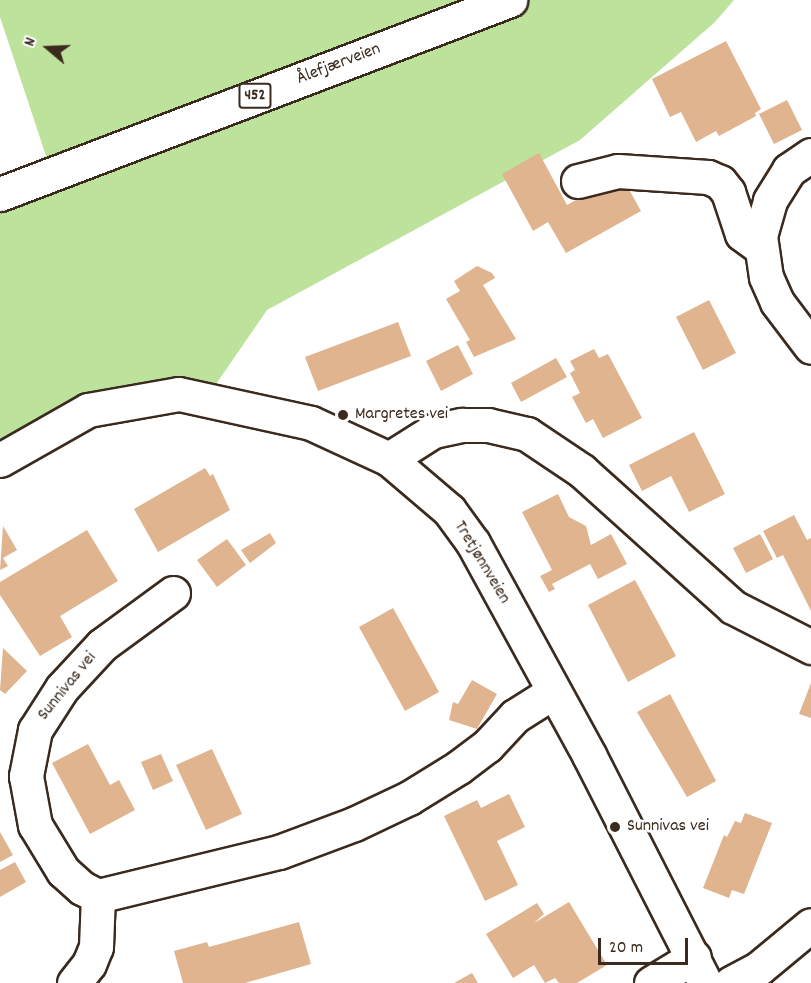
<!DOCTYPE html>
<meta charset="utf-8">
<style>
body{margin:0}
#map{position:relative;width:811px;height:983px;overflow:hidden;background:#fff;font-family:Dekko,sans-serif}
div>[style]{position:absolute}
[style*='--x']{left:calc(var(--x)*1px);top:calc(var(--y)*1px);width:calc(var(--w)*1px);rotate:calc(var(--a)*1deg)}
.green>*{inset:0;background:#bde29c}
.building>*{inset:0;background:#dfb48f}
.roads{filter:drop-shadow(2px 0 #3b2a1e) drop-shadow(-2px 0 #3b2a1e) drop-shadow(0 2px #3b2a1e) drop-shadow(0 -2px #3b2a1e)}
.minor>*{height:33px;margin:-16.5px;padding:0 16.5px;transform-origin:16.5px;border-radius:16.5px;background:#fff}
.major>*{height:33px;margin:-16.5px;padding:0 16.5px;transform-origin:16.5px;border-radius:16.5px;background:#fff}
.dots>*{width:16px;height:16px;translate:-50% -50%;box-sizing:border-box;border:3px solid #fff;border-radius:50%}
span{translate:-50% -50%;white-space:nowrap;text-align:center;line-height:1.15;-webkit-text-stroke:5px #fff;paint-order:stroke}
.shield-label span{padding:2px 4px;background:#fff;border:2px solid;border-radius:4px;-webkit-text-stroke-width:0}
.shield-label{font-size:16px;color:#3b2a1e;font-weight:700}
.street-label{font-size:18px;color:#3b2a1e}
.poi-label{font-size:18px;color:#3b2a1e}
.left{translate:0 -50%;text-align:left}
.north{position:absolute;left:18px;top:18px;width:60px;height:60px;-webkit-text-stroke:4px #fff;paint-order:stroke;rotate:289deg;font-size:16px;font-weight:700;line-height:24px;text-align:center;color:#3b2a1e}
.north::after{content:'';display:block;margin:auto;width:21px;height:27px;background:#3b2a1e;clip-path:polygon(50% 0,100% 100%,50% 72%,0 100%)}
.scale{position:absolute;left:598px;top:938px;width:90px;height:27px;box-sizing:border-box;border:3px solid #3b2a1e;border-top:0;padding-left:8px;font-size:18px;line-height:21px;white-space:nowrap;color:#3b2a1e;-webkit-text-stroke:4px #fff;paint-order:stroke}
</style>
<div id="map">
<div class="green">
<div style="clip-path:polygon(0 0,734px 0,715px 22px,580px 140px,267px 310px,203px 403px,172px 397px,0 460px,0 180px,46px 156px,0 17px)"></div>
</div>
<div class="building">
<div style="clip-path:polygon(726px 41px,761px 109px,755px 113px,756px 116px,719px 136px,716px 131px,696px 142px,681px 112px,670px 117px,652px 79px)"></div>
<div style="clip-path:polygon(787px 100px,802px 130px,774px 144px,759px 114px)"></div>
<div style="clip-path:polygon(539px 153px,567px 205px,621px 175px,641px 211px,566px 253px,548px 222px,533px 231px,502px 174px)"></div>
<div style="clip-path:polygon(477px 266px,492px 273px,495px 278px,483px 285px,516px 339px,474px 357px,466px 342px,470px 340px,446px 299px,460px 291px,454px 281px)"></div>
<div style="clip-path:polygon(709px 300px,736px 353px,703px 370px,676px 317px)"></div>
<div style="clip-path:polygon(398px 322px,411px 356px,318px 391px,305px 357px)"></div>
<div style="clip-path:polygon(458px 345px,473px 374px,441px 391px,426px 361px)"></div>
<div style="clip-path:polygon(594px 349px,599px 358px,608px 354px,642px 418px,603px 438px,593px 419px,586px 423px,572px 397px,580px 393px,570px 373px,575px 370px,570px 361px)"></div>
<div style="clip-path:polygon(556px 358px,567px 377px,521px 402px,511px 383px)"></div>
<div style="clip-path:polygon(694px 432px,725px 494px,689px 512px,671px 476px,642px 491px,629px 465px)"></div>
<div style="clip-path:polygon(205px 468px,210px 476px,213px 474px,230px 510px,158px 552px,134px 509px)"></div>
<div style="clip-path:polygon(558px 494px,569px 517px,586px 526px,591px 545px,611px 534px,627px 564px,598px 579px,590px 564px,552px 584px,555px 589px,549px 592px,540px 576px,552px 570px,522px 512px)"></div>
<div style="clip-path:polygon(794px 515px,807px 540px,811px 538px,811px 611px,783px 555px,777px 558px,763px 531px)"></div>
<div style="clip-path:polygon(3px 526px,17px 550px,3px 558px,8px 566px,0 570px)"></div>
<div style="clip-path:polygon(87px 530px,118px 581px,60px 616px,72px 637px,40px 656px,0 595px,0 582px)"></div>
<div style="clip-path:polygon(270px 533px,276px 543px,250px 563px,241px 550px)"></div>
<div style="clip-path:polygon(760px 534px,773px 559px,746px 573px,733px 548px)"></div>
<div style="clip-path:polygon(227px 539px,246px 565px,217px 587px,197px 560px)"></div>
<div style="clip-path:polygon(635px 580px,676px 656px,628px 682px,588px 605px)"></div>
<div style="clip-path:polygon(393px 608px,439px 692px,405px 711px,359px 627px)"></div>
<div style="clip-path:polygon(3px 648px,27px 671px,5px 694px,0 690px)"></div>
<div style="clip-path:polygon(472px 680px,497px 694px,477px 729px,449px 720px,453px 702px,458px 704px)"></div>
<div style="clip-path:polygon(811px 683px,811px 718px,799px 714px)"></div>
<div style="clip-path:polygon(670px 694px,716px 781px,687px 797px,637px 712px)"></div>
<div style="clip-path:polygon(88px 744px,110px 785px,119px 780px,135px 810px,90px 834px,52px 763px)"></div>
<div style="clip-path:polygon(212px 749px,242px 814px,206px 830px,176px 765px)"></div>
<div style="clip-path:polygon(161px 754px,173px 781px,153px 790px,141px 762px)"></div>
<div style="clip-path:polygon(509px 794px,525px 827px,497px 841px,518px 885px,485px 901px,444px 816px,477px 800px,481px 808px)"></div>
<div style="clip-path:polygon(745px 813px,772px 823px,744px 894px,732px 890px,729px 898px,703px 888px,724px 835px,727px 837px,735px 821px,741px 823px)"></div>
<div style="clip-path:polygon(0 832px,13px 855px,0 862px)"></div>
<div style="clip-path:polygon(15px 862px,26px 882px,0 897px,0 870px)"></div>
<div style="clip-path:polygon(569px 902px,607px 965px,577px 983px,559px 983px,555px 978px,545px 983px,534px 965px,513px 978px,486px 934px,537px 903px,544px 914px,534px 923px)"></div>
<div style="clip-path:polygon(299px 922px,311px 964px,245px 983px,183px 983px,174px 951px,207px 942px,209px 947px)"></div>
<div style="clip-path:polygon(472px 973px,478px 983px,454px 983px)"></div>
</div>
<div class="roads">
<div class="minor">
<div style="--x:811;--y:155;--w:27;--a:146"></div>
<div style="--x:789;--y:170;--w:36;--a:122"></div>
<div style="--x:770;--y:201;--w:36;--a:106"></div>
<div style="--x:760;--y:236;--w:41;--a:81.7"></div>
<div style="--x:766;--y:277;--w:27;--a:66"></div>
<div style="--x:777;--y:302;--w:56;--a:52.9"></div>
<div style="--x:578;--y:181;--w:41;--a:-14"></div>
<div style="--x:618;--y:171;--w:90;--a:3.8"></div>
<div style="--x:708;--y:177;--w:13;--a:23"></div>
<div style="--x:720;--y:182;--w:13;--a:51"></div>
<div style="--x:728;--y:192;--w:44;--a:71.6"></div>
<div style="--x:742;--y:234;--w:22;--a:36"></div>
<div style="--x:389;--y:459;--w:52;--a:-32.5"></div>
<div style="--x:433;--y:431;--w:30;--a:-12"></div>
<div style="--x:462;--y:425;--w:26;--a:0"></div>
<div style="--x:488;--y:425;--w:40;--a:13"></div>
<div style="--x:527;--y:434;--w:66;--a:33.9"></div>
<div style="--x:582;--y:471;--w:203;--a:42"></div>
<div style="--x:733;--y:607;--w:88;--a:27.1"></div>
<div style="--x:0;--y:460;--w:101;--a:-29.6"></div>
<div style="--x:88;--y:410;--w:92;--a:-10"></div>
<div style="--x:179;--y:394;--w:135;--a:12.4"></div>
<div style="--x:311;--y:423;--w:86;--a:24.8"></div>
<div style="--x:389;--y:459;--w:79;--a:40.4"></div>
<div style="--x:449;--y:510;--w:41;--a:54"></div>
<div style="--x:473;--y:543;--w:242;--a:61.3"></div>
<div style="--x:589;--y:755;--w:256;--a:63"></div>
<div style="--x:173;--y:593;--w:88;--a:143.8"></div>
<div style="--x:102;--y:645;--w:59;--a:132.9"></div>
<div style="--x:62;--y:688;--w:50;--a:122.7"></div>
<div style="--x:35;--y:730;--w:47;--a:101.1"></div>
<div style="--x:26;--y:776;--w:50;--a:79.6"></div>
<div style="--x:35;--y:825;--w:54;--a:58.7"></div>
<div style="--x:63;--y:871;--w:25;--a:42"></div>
<div style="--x:82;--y:888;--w:18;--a:27"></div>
<div style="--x:98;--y:896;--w:186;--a:-13.7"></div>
<div style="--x:279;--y:852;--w:80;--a:-20.5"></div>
<div style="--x:354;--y:824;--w:61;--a:-25.3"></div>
<div style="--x:409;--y:798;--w:59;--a:-31.8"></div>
<div style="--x:459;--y:767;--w:35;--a:-37"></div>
<div style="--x:487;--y:746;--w:41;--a:-47"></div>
<div style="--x:515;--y:716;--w:45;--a:-32.3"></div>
<div style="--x:74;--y:983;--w:24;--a:-52"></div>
<div style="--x:89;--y:964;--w:18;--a:-68"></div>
<div style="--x:96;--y:947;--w:51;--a:-87.8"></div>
<div style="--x:651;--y:983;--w:50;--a:-31.2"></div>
<div style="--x:731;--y:983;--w:32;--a:-28"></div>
<div style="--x:759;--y:968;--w:67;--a:-39.6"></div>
</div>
<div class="major">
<div style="--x:0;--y:194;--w:546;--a:-20.83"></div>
</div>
</div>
<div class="dots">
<div style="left:343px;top:415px;background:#3b2a1e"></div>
<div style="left:615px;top:827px;background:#3b2a1e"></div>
</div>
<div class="shield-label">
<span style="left:255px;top:96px">452</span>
</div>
<div class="street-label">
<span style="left:339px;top:65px;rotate:-21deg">Ålefjærveien</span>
<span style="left:481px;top:563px;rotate:59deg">Tretjønnveien</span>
<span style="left:68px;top:687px;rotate:-51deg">Sunnivas vei</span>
</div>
<div class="poi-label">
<span class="left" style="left:355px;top:415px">Margretes vei</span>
<span class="left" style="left:627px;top:827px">Sunnivas vei</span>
</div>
<div class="north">N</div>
<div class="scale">20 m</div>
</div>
